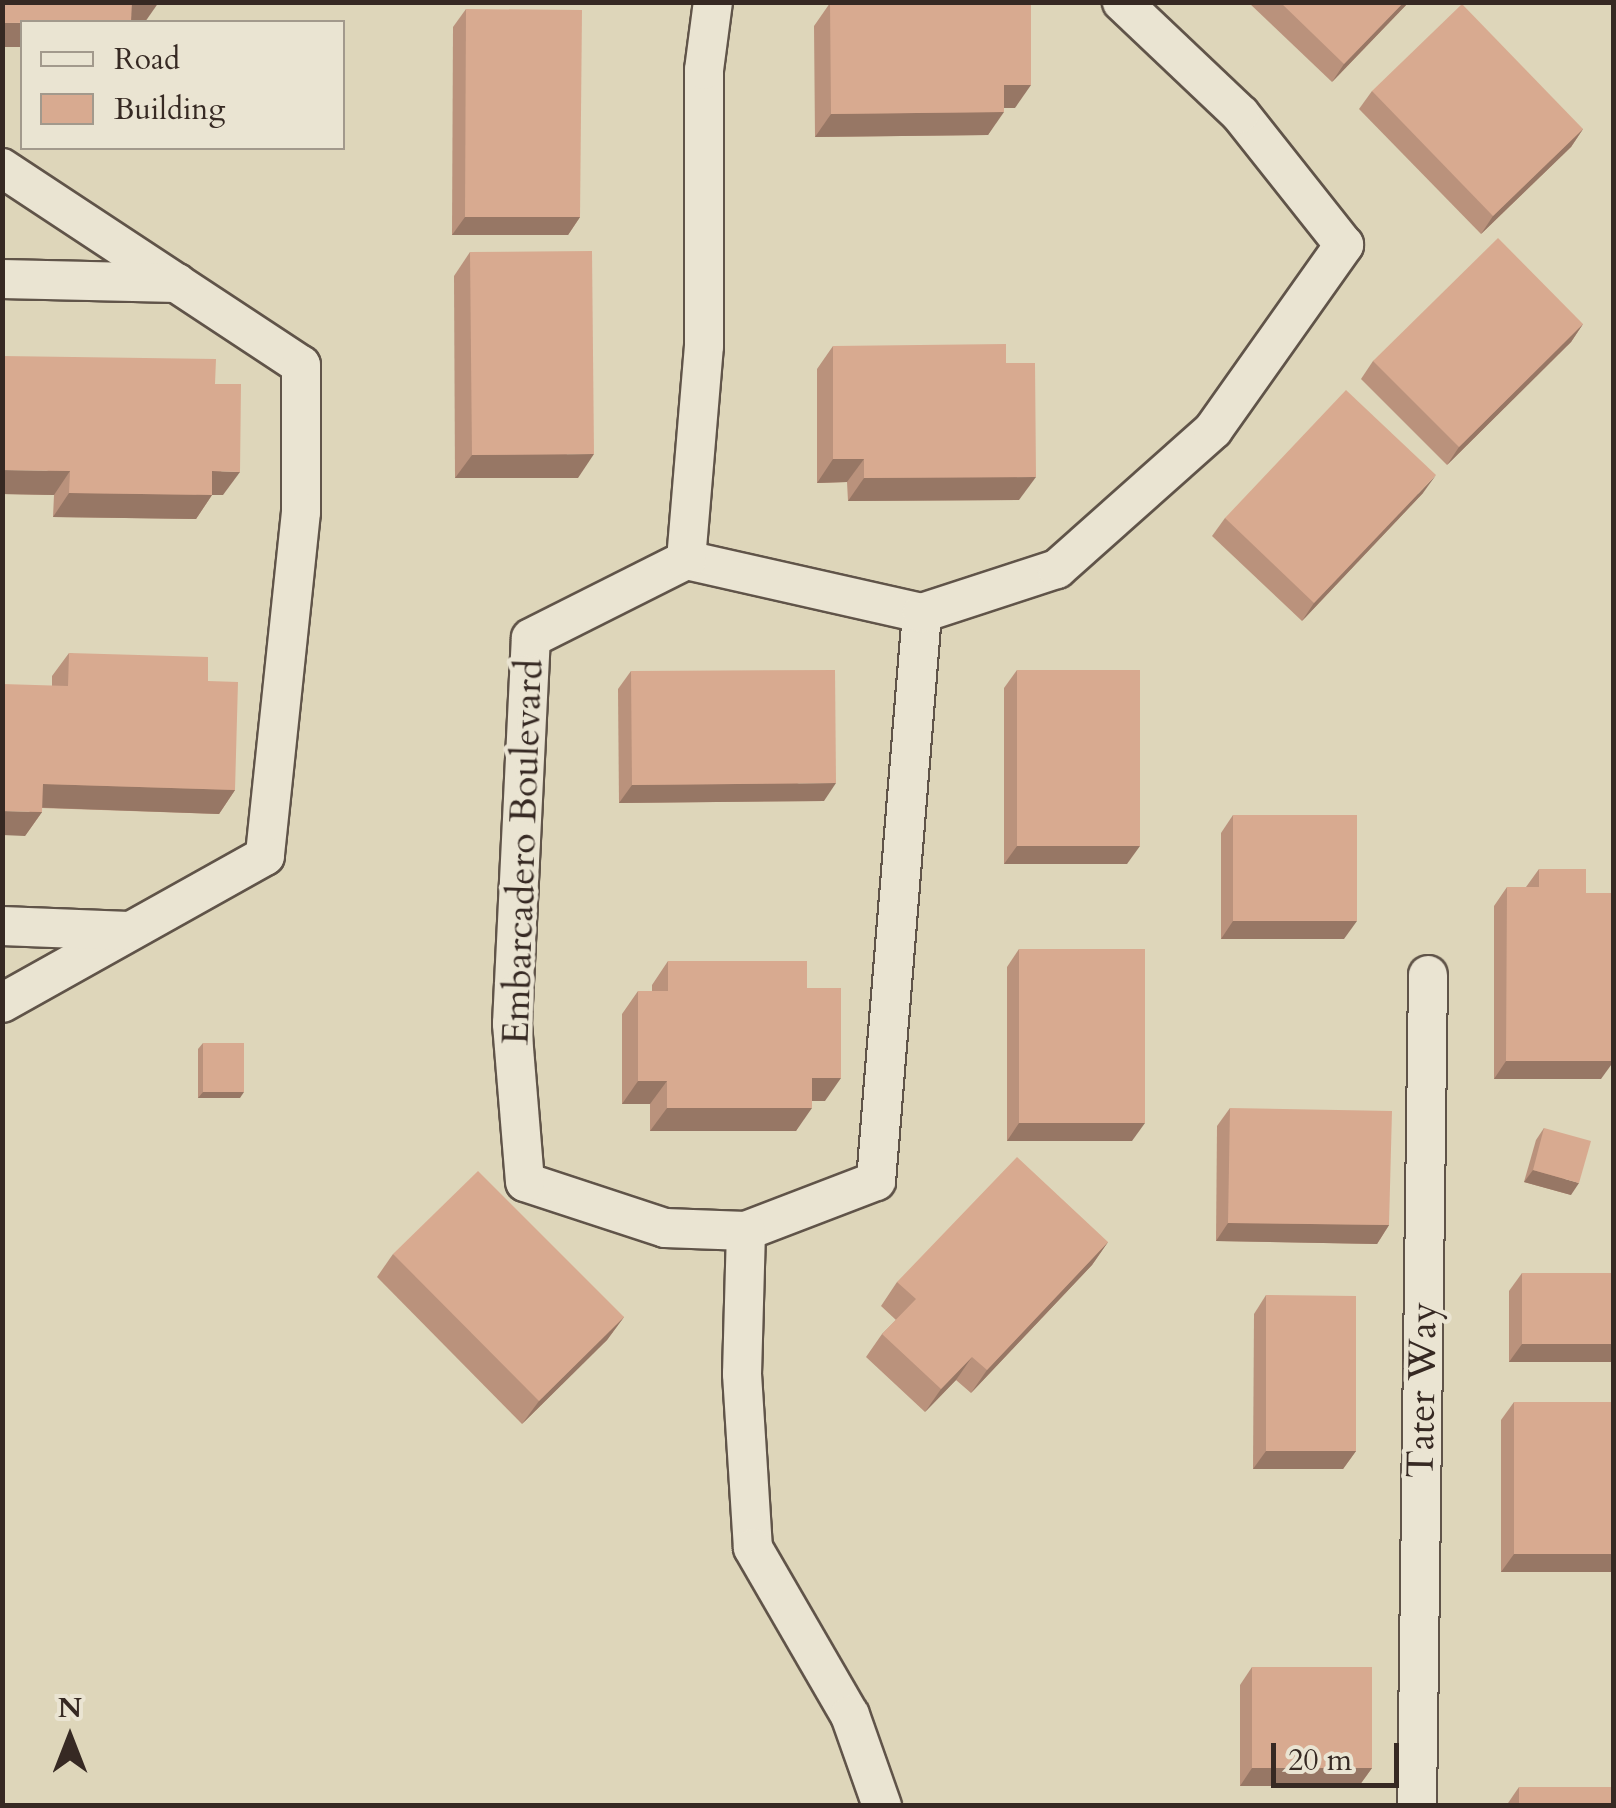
<!DOCTYPE html>
<style>
body{margin:0}
#map{position:relative;width:1616px;height:1808px;overflow:hidden;background:#ded6ba;font-family:Cardo,serif}
div>[style]{position:absolute}
[style*='--x']{left:calc(var(--x)*1px);top:calc(var(--y)*1px);width:calc(var(--w)*1px);rotate:calc(var(--a)*1deg)}
.roads{filter:drop-shadow(2px 0 #605449) drop-shadow(-2px 0 #605449) drop-shadow(0 2px #605449) drop-shadow(0 -2px #605449)}
.minor>*{height:38px;margin:-19px;padding:0 19px;transform-origin:19px;border-radius:19px;background:#eae4d2}
.wall>*{inset:0;background:#ba927c}
.shaded-wall>*{inset:0;background:#977765}
.building>*{inset:0;background:#d8aa90}
span{translate:-50% -50%;white-space:nowrap;text-align:center;line-height:1.15;-webkit-text-stroke:9px #eae4d2;paint-order:stroke}
.street-label{font-size:38px;color:#362923}
.frame{position:absolute;inset:0;border:5px solid #362923;pointer-events:none}
.legend{position:absolute;left:20px;top:20px;width:325px;height:130px;box-sizing:border-box;background:#eae4d2;border:2px solid #a2998c;margin:0;padding:12px 18px;list-style:none;font-size:30px;color:#362923}
.legend li{display:flex;align-items:center;gap:20px;height:50px}
.legend b{width:50px;border:2px solid #a2998c}
.north{position:absolute;left:20px;top:1688px;width:100px;height:100px;-webkit-text-stroke:8px #eae4d2;paint-order:stroke;rotate:0deg;font-size:28px;font-weight:700;line-height:40px;text-align:center;color:#362923}
.north::after{content:'';display:block;margin:auto;width:35px;height:45px;background:#362923;clip-path:polygon(50% 0,100% 100%,50% 72%,0 100%)}
.scale{position:absolute;left:1271px;top:1743px;width:128px;height:45px;box-sizing:border-box;border:5px solid #362923;border-top:0;padding-left:12px;font-size:30px;line-height:35px;white-space:nowrap;color:#362923;-webkit-text-stroke:8px #eae4d2;paint-order:stroke}
</style>
<div id="map">
<div class="roads">
<div class="minor">
<div style="--x:2;--y:168;--w:358;--a:33.4"></div>
<div style="--x:301;--y:365;--w:147;--a:90"></div>
<div style="--x:301;--y:512;--w:346;--a:96"></div>
<div style="--x:265;--y:856;--w:301;--a:150.8"></div>
<div style="--x:2;--y:279;--w:175;--a:1.3"></div>
<div style="--x:686;--y:560;--w:242;--a:12.7"></div>
<div style="--x:922;--y:613;--w:570;--a:94.63"></div>
<div style="--x:876;--y:1181;--w:139;--a:159"></div>
<div style="--x:746;--y:1231;--w:81;--a:-177.9"></div>
<div style="--x:665;--y:1228;--w:147;--a:-161.8"></div>
<div style="--x:525;--y:1182;--w:159;--a:-94.7"></div>
<div style="--x:512;--y:1024;--w:386;--a:-87.2"></div>
<div style="--x:531;--y:638;--w:174;--a:-26.7"></div>
<div style="--x:686;--y:560;--w:215;--a:-85.2"></div>
<div style="--x:704;--y:346;--w:276;--a:-90"></div>
<div style="--x:704;--y:70;--w:69;--a:-82.5"></div>
<div style="--x:922;--y:613;--w:142;--a:-18.1"></div>
<div style="--x:1057;--y:569;--w:209;--a:-41.7"></div>
<div style="--x:1213;--y:430;--w:227;--a:-54.7"></div>
<div style="--x:1344;--y:245;--w:167;--a:-128.4"></div>
<div style="--x:1240;--y:114;--w:163;--a:-136.5"></div>
<div style="--x:2;--y:926;--w:127;--a:2.3"></div>
<div style="--x:746;--y:1231;--w:143;--a:91.6"></div>
<div style="--x:742;--y:1374;--w:174;--a:86.4"></div>
<div style="--x:753;--y:1548;--w:193;--a:59.9"></div>
<div style="--x:850;--y:1715;--w:96;--a:70.6"></div>
<div style="--x:1417;--y:1806;--w:831;--a:-89.24"></div>
</div>
</div>
<div class="wall">
<div style="clip-path:polygon(1248px 2px,1409px 2px,1332px 82px)"></div>
<div style="clip-path:polygon(830px 3px,1015px 108px,1004px 108px,988px 135px,815px 137px,814px 26px)"></div>
<div style="clip-path:polygon(466px 9px,580px 217px,568px 235px,452px 235px,453px 27px)"></div>
<div style="clip-path:polygon(1372px 91px,1583px 129px,1571px 147px,1481px 234px,1359px 109px)"></div>
<div style="clip-path:polygon(470px 252px,578px 478px,455px 478px,454px 276px)"></div>
<div style="clip-path:polygon(1583px 324px,1571px 342px,1447px 465px,1361px 379px,1373px 361px)"></div>
<div style="clip-path:polygon(833px 346px,1006px 363px,1019px 500px,848px 501px,847px 482px,817px 483px,817px 369px)"></div>
<div style="clip-path:polygon(215px 384px,223px 495px,212px 495px,196px 519px,53px 517px,54px 495px,2px 494px)"></div>
<div style="clip-path:polygon(1423px 493px,1302px 621px,1212px 536px,1225px 518px)"></div>
<div style="clip-path:polygon(69px 653px,208px 681px,235px 790px,219px 814px,42px 808px,42px 812px,25px 836px,52px 686px,52px 676px)"></div>
<div style="clip-path:polygon(1017px 670px,1127px 864px,1004px 864px,1004px 688px)"></div>
<div style="clip-path:polygon(631px 671px,824px 801px,619px 803px,618px 689px)"></div>
<div style="clip-path:polygon(1233px 815px,1344px 939px,1221px 939px,1221px 833px)"></div>
<div style="clip-path:polygon(1539px 869px,1586px 893px,1601px 1079px,1494px 1079px,1494px 906px,1507px 887px,1526px 887px)"></div>
<div style="clip-path:polygon(1019px 949px,1132px 1141px,1007px 1141px,1007px 967px)"></div>
<div style="clip-path:polygon(668px 961px,807px 988px,825px 1101px,812px 1101px,796px 1131px,650px 1131px,650px 1104px,622px 1104px,622px 1014px,638px 991px,652px 991px,652px 985px)"></div>
<div style="clip-path:polygon(203px 1043px,240px 1098px,198px 1098px,198px 1049px)"></div>
<div style="clip-path:polygon(1230px 1108px,1389px 1225px,1377px 1244px,1216px 1241px,1217px 1126px)"></div>
<div style="clip-path:polygon(1544px 1128px,1571px 1195px,1524px 1182px,1536px 1140px)"></div>
<div style="clip-path:polygon(1108px 1242px,1092px 1265px,971px 1393px,956px 1380px,925px 1412px,866px 1357px,882px 1334px,896px 1320px,881px 1306px,897px 1282px)"></div>
<div style="clip-path:polygon(393px 1254px,624px 1317px,607px 1340px,522px 1424px,377px 1277px)"></div>
<div style="clip-path:polygon(1522px 1273px,1614px 1362px,1509px 1362px,1509px 1291px)"></div>
<div style="clip-path:polygon(1266px 1295px,1356px 1451px,1343px 1469px,1253px 1469px,1254px 1314px)"></div>
<div style="clip-path:polygon(1514px 1402px,1613px 1572px,1501px 1572px,1501px 1420px)"></div>
<div style="clip-path:polygon(1252px 1667px,1372px 1768px,1359px 1786px,1240px 1786px,1240px 1685px)"></div>
<div style="clip-path:polygon(1519px 1787px,1614px 1806px,1506px 1806px)"></div>
</div>
<div class="shaded-wall">
<div style="clip-path:polygon(131px 2px,159px 2px,145px 22px,117px 22px)"></div>
<div style="clip-path:polygon(1404px 2px,1409px 2px,1332px 82px,1344px 64px)"></div>
<div style="clip-path:polygon(2px 23px,22px 23px,22px 47px,2px 47px)"></div>
<div style="clip-path:polygon(1004px 85px,1031px 85px,1015px 108px,987px 108px)"></div>
<div style="clip-path:polygon(1004px 112px,988px 135px,815px 137px,831px 114px)"></div>
<div style="clip-path:polygon(1583px 129px,1571px 147px,1481px 234px,1493px 216px)"></div>
<div style="clip-path:polygon(465px 217px,580px 217px,568px 235px,452px 235px)"></div>
<div style="clip-path:polygon(1583px 324px,1571px 342px,1447px 465px,1459px 447px)"></div>
<div style="clip-path:polygon(594px 454px,578px 478px,455px 478px,472px 455px)"></div>
<div style="clip-path:polygon(833px 459px,864px 459px,847px 482px,817px 483px)"></div>
<div style="clip-path:polygon(2px 470px,70px 471px,54px 495px,2px 494px)"></div>
<div style="clip-path:polygon(212px 471px,240px 472px,223px 495px,196px 495px)"></div>
<div style="clip-path:polygon(1436px 475px,1423px 493px,1302px 621px,1314px 603px)"></div>
<div style="clip-path:polygon(1036px 477px,1019px 500px,848px 501px,864px 478px)"></div>
<div style="clip-path:polygon(69px 493px,212px 495px,196px 519px,53px 517px)"></div>
<div style="clip-path:polygon(836px 783px,824px 801px,619px 803px,632px 785px)"></div>
<div style="clip-path:polygon(43px 784px,235px 790px,219px 814px,26px 807px)"></div>
<div style="clip-path:polygon(2px 811px,42px 812px,25px 836px,2px 835px)"></div>
<div style="clip-path:polygon(1017px 846px,1140px 846px,1127px 864px,1004px 864px)"></div>
<div style="clip-path:polygon(1233px 921px,1357px 921px,1344px 939px,1221px 939px)"></div>
<div style="clip-path:polygon(1506px 1061px,1614px 1061px,1601px 1079px,1494px 1079px)"></div>
<div style="clip-path:polygon(812px 1078px,841px 1078px,825px 1101px,796px 1101px)"></div>
<div style="clip-path:polygon(638px 1081px,667px 1081px,650px 1104px,622px 1104px)"></div>
<div style="clip-path:polygon(203px 1092px,244px 1092px,240px 1098px,198px 1098px)"></div>
<div style="clip-path:polygon(667px 1108px,812px 1108px,796px 1131px,650px 1131px)"></div>
<div style="clip-path:polygon(1019px 1123px,1145px 1123px,1132px 1141px,1007px 1141px)"></div>
<div style="clip-path:polygon(1533px 1170px,1579px 1183px,1571px 1195px,1524px 1182px)"></div>
<div style="clip-path:polygon(1228px 1223px,1389px 1225px,1377px 1244px,1216px 1241px)"></div>
<div style="clip-path:polygon(1108px 1242px,1092px 1265px,971px 1393px,987px 1370px)"></div>
<div style="clip-path:polygon(624px 1317px,607px 1340px,522px 1424px,539px 1401px)"></div>
<div style="clip-path:polygon(1522px 1344px,1614px 1344px,1614px 1362px,1509px 1362px)"></div>
<div style="clip-path:polygon(972px 1357px,956px 1380px,925px 1412px,941px 1389px)"></div>
<div style="clip-path:polygon(1266px 1451px,1356px 1451px,1343px 1469px,1253px 1469px)"></div>
<div style="clip-path:polygon(1514px 1554px,1614px 1554px,1614px 1570px,1613px 1572px,1501px 1572px)"></div>
<div style="clip-path:polygon(1252px 1768px,1372px 1768px,1359px 1786px,1240px 1786px)"></div>
</div>
<div class="building">
<div style="clip-path:polygon(2px 2px,132px 2px,131px 22px,2px 23px)"></div>
<div style="clip-path:polygon(1031px 2px,1031px 85px,1004px 85px,1004px 112px,831px 114px,830px 3px)"></div>
<div style="clip-path:polygon(1280px 2px,1404px 2px,1344px 64px)"></div>
<div style="clip-path:polygon(1462px 4px,1583px 129px,1493px 216px,1372px 91px)"></div>
<div style="clip-path:polygon(466px 9px,582px 10px,580px 217px,465px 217px)"></div>
<div style="clip-path:polygon(1498px 238px,1583px 324px,1459px 447px,1373px 361px)"></div>
<div style="clip-path:polygon(592px 251px,594px 454px,472px 455px,470px 252px)"></div>
<div style="clip-path:polygon(1006px 344px,1006px 363px,1035px 363px,1036px 477px,864px 478px,864px 459px,833px 459px,833px 346px)"></div>
<div style="clip-path:polygon(2px 356px,216px 359px,215px 384px,241px 384px,240px 472px,212px 471px,212px 495px,69px 493px,70px 471px,2px 470px)"></div>
<div style="clip-path:polygon(1346px 390px,1436px 475px,1314px 603px,1225px 518px)"></div>
<div style="clip-path:polygon(69px 653px,208px 657px,208px 681px,238px 682px,235px 790px,43px 784px,42px 812px,2px 811px,2px 684px,68px 686px)"></div>
<div style="clip-path:polygon(835px 670px,836px 783px,632px 785px,631px 671px)"></div>
<div style="clip-path:polygon(1017px 670px,1140px 670px,1140px 846px,1017px 846px)"></div>
<div style="clip-path:polygon(1233px 815px,1357px 815px,1357px 921px,1233px 921px)"></div>
<div style="clip-path:polygon(1539px 869px,1586px 869px,1586px 893px,1614px 893px,1614px 1061px,1506px 1061px,1507px 887px,1539px 887px)"></div>
<div style="clip-path:polygon(1019px 949px,1145px 949px,1145px 1123px,1019px 1123px)"></div>
<div style="clip-path:polygon(668px 961px,807px 961px,807px 988px,841px 988px,841px 1078px,812px 1078px,812px 1108px,667px 1108px,667px 1081px,638px 1081px,638px 991px,668px 991px)"></div>
<div style="clip-path:polygon(203px 1043px,244px 1043px,244px 1092px,203px 1092px)"></div>
<div style="clip-path:polygon(1230px 1108px,1392px 1111px,1389px 1225px,1228px 1223px)"></div>
<div style="clip-path:polygon(1544px 1128px,1591px 1141px,1579px 1183px,1533px 1170px)"></div>
<div style="clip-path:polygon(1017px 1157px,1108px 1242px,987px 1370px,972px 1357px,941px 1389px,882px 1334px,916px 1299px,897px 1282px)"></div>
<div style="clip-path:polygon(478px 1171px,624px 1317px,539px 1401px,393px 1254px)"></div>
<div style="clip-path:polygon(1522px 1273px,1614px 1273px,1614px 1344px,1522px 1344px)"></div>
<div style="clip-path:polygon(1266px 1295px,1356px 1296px,1356px 1451px,1266px 1451px)"></div>
<div style="clip-path:polygon(1514px 1402px,1614px 1402px,1614px 1554px,1514px 1554px)"></div>
<div style="clip-path:polygon(1252px 1667px,1372px 1667px,1372px 1768px,1252px 1768px)"></div>
<div style="clip-path:polygon(1519px 1787px,1614px 1787px,1614px 1806px,1519px 1806px)"></div>
</div>
<div class="street-label">
<span style="left:523px;top:852px;rotate:-88deg">Embarcadero Boulevard</span>
<span style="left:1423px;top:1390px;rotate:-89deg">Tater Way</span>
</div>
<div class="frame"></div>
<ul class="legend">
<li><b style="height:12px;background:#eae4d2"></b>Road</li>
<li><b style="height:28px;background:#d8aa90"></b>Building</li>
</ul>
<div class="north">N</div>
<div class="scale">20 m</div>
</div>
